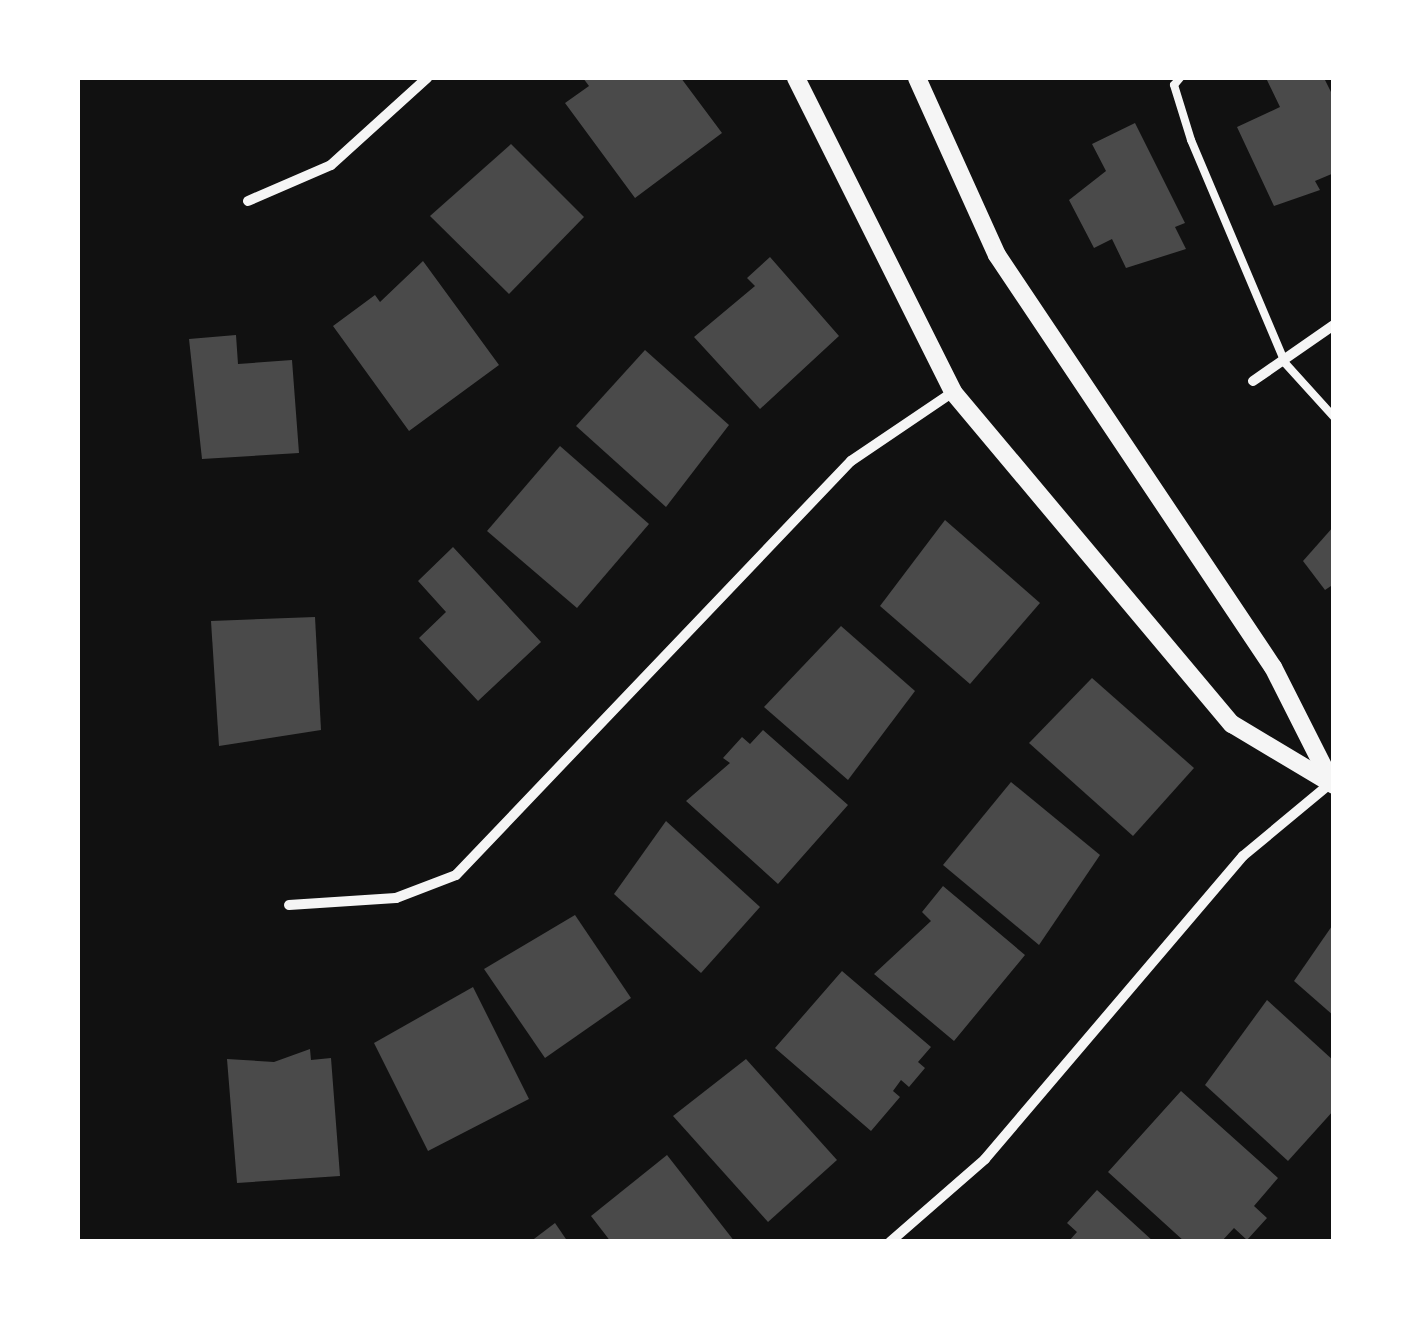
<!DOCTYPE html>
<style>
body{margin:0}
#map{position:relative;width:1411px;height:1319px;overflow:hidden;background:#111;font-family:"PT Serif",serif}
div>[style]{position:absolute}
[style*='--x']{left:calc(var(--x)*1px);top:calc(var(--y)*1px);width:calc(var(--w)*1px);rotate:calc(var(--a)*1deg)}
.building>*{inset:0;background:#4a4a4a}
.service>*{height:8px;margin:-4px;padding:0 4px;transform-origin:4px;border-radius:4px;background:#f5f5f5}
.minor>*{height:10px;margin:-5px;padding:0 5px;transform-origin:5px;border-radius:5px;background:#f5f5f5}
.tertiary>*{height:18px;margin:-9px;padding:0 9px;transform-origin:9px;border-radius:9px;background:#f5f5f5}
span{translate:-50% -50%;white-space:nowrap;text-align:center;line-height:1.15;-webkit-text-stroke:10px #fff;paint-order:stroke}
.frame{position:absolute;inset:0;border:80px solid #fff;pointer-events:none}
</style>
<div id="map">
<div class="building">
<div style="clip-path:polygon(583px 78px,681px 78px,722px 133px,635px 198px,565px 103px,589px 86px)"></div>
<div style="clip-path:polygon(1266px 78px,1324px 78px,1334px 98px,1334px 173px,1315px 181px,1320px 190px,1274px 206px,1237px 127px,1280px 107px)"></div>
<div style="clip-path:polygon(1135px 123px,1185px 223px,1175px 227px,1186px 249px,1126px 268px,1112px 239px,1094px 248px,1069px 200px,1106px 171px,1092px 144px)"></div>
<div style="clip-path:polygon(511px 144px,584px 217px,509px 294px,430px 216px)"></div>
<div style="clip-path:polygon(770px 257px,839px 336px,760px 409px,694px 337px,755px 286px,747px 278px)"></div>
<div style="clip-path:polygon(423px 261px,499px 365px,409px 431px,333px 326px,375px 295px,380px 302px)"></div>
<div style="clip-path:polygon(236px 335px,238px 364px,292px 360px,299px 453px,202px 459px,189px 339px)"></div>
<div style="clip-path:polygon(645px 350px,729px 425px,666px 507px,576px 426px)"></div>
<div style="clip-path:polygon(560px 446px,649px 524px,577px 608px,487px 531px)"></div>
<div style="clip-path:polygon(945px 520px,1040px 603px,970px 684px,880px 606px)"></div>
<div style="clip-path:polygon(1334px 526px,1334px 584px,1325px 590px,1303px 561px)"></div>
<div style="clip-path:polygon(453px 547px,541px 642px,478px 701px,419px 638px,446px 612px,418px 581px)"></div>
<div style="clip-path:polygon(315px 617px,321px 730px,219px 746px,211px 621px)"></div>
<div style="clip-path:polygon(841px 626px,915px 691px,848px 780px,764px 707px)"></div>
<div style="clip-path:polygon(1092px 678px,1194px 768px,1133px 836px,1029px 743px)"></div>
<div style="clip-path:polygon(763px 730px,848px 805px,778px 884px,686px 801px,730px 763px,723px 758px,742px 737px,750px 744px)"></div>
<div style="clip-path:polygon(1011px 782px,1100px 855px,1039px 945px,943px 865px)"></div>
<div style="clip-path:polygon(666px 821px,760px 907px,701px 973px,614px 894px)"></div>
<div style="clip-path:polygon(943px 886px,1025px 955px,954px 1041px,874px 974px,931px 921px,922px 912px)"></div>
<div style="clip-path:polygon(575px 915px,631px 998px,545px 1058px,484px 969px)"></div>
<div style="clip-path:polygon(1334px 923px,1334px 1016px,1294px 981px)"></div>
<div style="clip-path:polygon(842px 971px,931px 1047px,918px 1062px,925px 1068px,909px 1087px,901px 1080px,893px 1091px,900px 1097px,871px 1131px,775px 1048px)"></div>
<div style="clip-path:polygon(473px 987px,529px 1099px,428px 1151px,374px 1043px)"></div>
<div style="clip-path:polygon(1267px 1000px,1334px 1061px,1334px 1110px,1288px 1161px,1205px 1085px)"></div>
<div style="clip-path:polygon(310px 1049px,311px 1060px,331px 1058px,340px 1176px,237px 1183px,227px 1059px,274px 1062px)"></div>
<div style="clip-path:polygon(746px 1059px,837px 1160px,768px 1222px,673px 1116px)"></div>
<div style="clip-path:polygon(1181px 1091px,1278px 1178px,1254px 1206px,1267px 1218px,1247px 1240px,1234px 1228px,1221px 1242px,1185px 1242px,1108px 1172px)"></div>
<div style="clip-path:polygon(667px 1155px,735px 1242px,611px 1242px,591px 1216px)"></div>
<div style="clip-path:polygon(1097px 1190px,1154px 1242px,1068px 1242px,1077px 1232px,1067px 1223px)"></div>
<div style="clip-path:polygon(555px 1223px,568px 1242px,530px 1242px)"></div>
</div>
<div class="service">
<div style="--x:1180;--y:78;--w:9;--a:131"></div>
<div style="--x:1174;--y:85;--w:58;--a:72.8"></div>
<div style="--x:1191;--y:140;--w:242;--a:67.1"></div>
<div style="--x:1285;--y:363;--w:73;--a:47.8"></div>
</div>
<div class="minor">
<div style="--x:248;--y:201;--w:90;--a:-23.4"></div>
<div style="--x:331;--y:165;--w:130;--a:-42.2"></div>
<div style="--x:1253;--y:381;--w:98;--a:-34.7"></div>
<div style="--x:289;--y:905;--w:107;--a:-3.7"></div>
<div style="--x:396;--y:898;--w:64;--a:-21"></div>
<div style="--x:456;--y:875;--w:572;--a:-46.35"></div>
<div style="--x:851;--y:461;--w:123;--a:-34.1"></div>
<div style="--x:890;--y:1242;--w:126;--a:-41.1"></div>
<div style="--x:985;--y:1159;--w:398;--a:-49.6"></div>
<div style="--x:1243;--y:856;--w:114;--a:-39.7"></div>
</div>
<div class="tertiary">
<div style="--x:796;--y:78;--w:351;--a:63.4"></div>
<div style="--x:953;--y:392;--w:434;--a:50"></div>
<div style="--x:1232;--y:724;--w:119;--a:30.9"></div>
<div style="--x:917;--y:78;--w:194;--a:65.7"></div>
<div style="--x:997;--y:255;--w:496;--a:56.2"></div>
<div style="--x:1273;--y:667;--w:129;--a:63.2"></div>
</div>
<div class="frame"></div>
</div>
